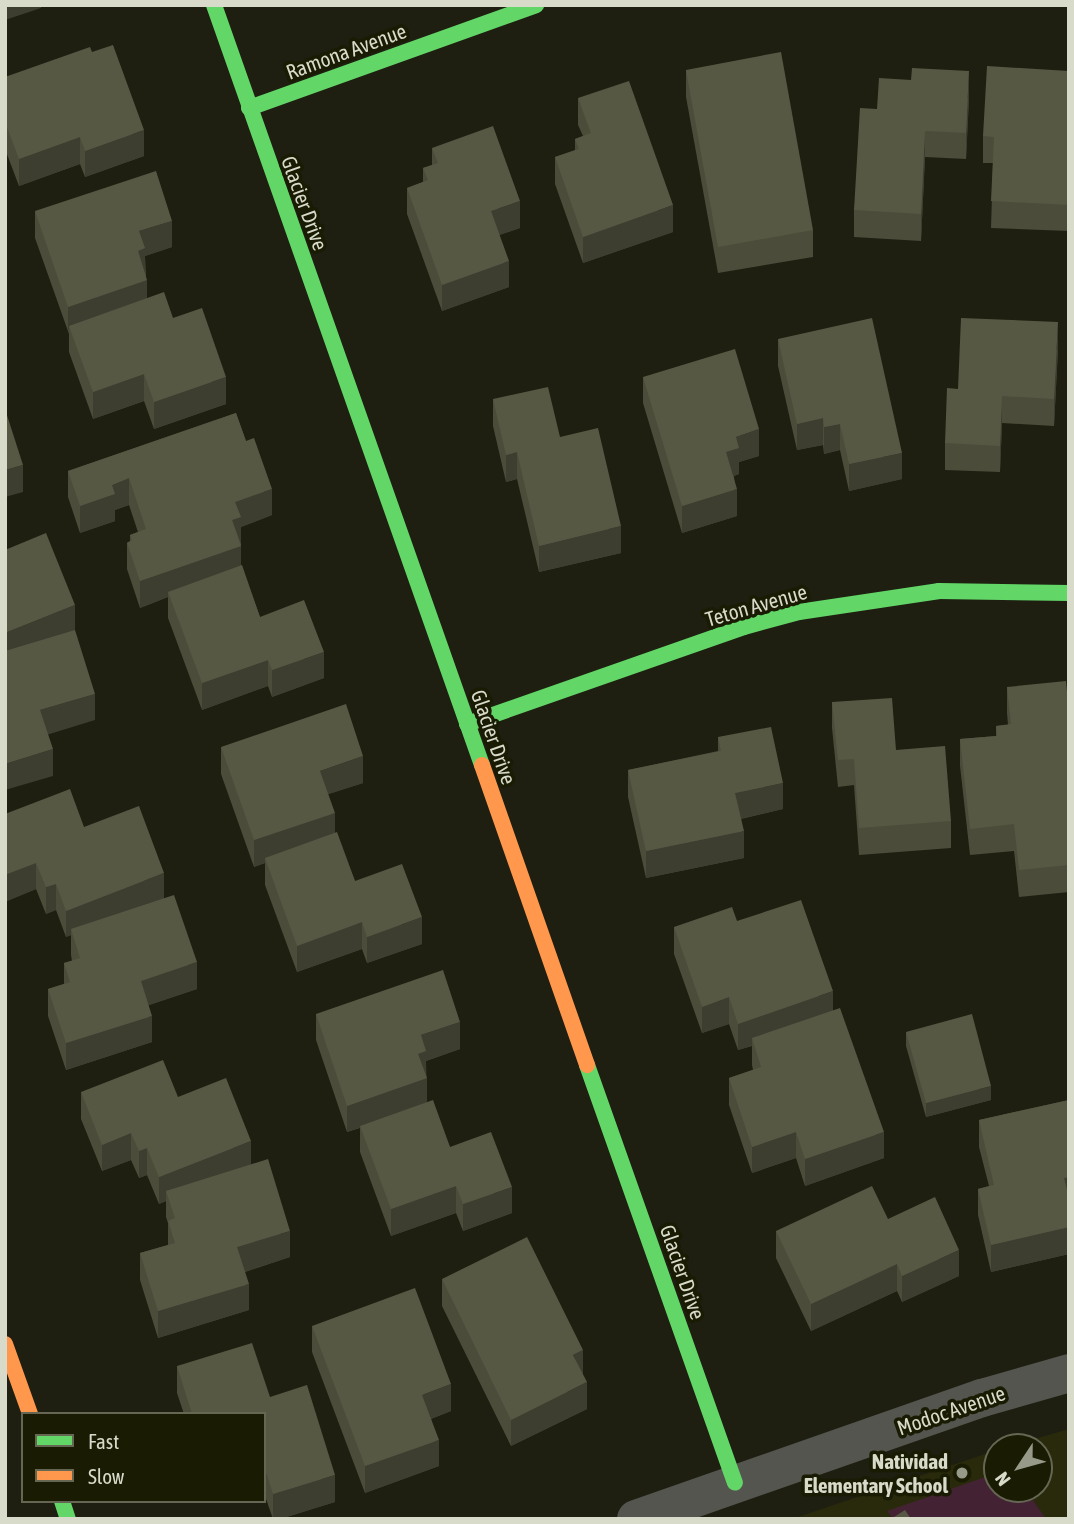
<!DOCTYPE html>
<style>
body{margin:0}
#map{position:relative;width:1074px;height:1524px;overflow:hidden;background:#1e1f11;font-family:"Asap Condensed",sans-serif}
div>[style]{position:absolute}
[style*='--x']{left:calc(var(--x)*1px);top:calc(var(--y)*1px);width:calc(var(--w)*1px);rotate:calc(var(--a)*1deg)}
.built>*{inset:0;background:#282a0b}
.green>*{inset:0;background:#432333}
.street>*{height:38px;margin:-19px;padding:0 19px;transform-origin:19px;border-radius:19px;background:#54554f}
.fast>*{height:16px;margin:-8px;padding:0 8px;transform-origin:8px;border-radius:8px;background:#63d668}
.slow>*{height:16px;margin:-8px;padding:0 8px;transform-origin:8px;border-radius:8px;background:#ff974d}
.wall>*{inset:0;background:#4b4c3a}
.shaded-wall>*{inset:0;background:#3d3e30}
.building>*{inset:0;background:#575844}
.dots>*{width:19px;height:19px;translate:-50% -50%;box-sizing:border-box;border:4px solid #191b03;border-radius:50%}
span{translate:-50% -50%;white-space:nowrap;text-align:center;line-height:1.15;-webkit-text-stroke:7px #191b03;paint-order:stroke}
.street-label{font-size:21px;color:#d8daca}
.poi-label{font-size:21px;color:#d8daca;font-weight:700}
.right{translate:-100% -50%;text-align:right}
.frame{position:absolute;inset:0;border:7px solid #d8daca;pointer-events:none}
.legend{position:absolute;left:21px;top:1412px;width:245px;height:91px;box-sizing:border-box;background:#191b03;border:2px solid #656753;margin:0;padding:9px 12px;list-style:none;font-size:21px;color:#d8daca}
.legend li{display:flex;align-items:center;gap:14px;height:35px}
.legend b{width:35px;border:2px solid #656753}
.north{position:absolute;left:983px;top:1433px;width:70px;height:70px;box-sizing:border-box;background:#191b03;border:2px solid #656753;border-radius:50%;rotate:234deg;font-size:19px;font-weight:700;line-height:28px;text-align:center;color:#d8daca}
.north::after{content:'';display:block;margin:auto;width:24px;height:32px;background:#979989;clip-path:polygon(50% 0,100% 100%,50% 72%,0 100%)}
</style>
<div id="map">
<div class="built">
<div style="clip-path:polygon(1069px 1429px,1069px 1519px,792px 1519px,997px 1450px,997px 1489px,1039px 1489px,1039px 1447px,1006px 1447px)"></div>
</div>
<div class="green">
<div style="clip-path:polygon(997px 1473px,997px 1489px,1025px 1489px,1046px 1519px,893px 1519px,887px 1511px)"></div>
</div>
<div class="street">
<div style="--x:636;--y:1519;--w:367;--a:-19.3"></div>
<div style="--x:982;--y:1398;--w:91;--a:-16"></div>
</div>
<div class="fast">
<div style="--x:214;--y:5;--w:806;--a:70.58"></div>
<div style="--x:249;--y:108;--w:305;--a:-19.7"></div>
<div style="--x:467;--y:724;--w:293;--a:-19.3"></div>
<div style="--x:744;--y:627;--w:57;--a:-15.3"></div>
<div style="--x:799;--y:612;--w:142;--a:-8.5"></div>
<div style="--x:939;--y:591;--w:130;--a:0.9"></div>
<div style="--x:587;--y:1065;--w:443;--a:70.5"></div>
<div style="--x:62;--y:1501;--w:19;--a:72"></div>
</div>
<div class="slow">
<div style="--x:482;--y:765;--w:318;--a:70.7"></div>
<div style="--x:5;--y:1344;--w:74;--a:70.3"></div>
</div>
<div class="wall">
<div style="clip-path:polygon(92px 52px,144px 156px,85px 177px,80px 164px,19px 186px,5px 149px,5px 77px)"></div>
<div style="clip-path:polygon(686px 70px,813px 230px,813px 257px,718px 273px,686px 97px)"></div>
<div style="clip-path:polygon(1069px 71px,1069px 231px,991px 228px,993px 163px,983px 163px,983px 136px)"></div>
<div style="clip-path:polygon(578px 98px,673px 232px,583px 263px,555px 184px,555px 157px,575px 150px,575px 139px,583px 136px,578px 125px)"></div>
<div style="clip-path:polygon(969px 98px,966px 159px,925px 157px,921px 241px,854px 237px,854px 210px,877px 109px)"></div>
<div style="clip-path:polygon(432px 148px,520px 228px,499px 235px,509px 287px,442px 311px,407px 214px,407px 188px,423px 182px,423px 168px,432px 165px)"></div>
<div style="clip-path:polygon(35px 211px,172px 247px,145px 256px,147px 298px,173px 318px,226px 404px,154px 429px,144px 401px,93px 419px,69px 352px,69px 334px,35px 238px)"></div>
<div style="clip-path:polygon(778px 339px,902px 479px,849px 491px,840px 450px,824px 454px,823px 445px,797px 450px,778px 366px)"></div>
<div style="clip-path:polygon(1058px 349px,1054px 426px,1002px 423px,1000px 472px,945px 470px,945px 443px,958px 389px)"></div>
<div style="clip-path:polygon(643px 377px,759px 456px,739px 462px,739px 474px,734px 476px,737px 516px,682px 533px,643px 403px)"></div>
<div style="clip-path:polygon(493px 399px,560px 437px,621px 553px,539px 572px,517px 479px,506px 482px,493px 426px)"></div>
<div style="clip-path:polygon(236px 413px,272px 515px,241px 527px,241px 565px,260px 617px,324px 678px,272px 697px,268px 686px,202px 710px,168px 618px,168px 597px,140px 608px,127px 569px,127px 543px,130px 541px,130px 535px,138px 532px,129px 505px,115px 510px,115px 521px,80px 533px,68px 497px,68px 471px)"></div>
<div style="clip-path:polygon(1007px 687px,1069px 712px,1069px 892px,1019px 897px,1014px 851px,970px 855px,960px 766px,960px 739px,996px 736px,996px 726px,1008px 725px,1007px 713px)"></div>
<div style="clip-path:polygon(832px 702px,896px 750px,951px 821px,951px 848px,859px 855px,854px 785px,838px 787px,832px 728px)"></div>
<div style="clip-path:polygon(718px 737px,783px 809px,741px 819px,744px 858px,646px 878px,628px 797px,628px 770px,718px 751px)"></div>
<div style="clip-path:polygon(221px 747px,363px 783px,328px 794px,335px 833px,355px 881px,422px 944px,367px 963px,362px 949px,297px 972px,265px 885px,265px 863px,254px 867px,221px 774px)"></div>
<div style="clip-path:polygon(5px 814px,84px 827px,164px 898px,197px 989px,148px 1005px,152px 1042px,66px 1070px,48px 1016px,48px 989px,64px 984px,64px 963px,72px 961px,71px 955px,71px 935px,66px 937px,56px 910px,46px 914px,36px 889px,7px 901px,5px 897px)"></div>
<div style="clip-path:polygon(737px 921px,833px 1010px,884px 1158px,805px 1186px,796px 1158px,752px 1173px,729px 1105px,729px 1078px,753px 1070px,752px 1065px,752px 1046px,738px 1050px,729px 1024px,702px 1033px,674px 954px,674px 927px)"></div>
<div style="clip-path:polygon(316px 1014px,460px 1049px,426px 1061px,427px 1102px,450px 1147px,512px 1213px,463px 1231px,456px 1213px,391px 1236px,360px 1152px,360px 1128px,347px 1132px,316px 1040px)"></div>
<div style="clip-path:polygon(906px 1032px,991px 1100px,926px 1117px,906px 1046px)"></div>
<div style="clip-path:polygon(81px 1092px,178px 1097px,251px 1164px,290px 1257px,245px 1272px,249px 1310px,158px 1338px,140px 1280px,140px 1253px,168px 1245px,168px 1223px,166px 1217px,166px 1201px,159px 1204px,147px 1175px,139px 1178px,131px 1160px,102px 1171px,81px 1119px)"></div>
<div style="clip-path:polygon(1069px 1100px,1069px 1254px,991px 1272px,978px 1215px,978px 1189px,989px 1186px,979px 1147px,979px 1120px)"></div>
<div style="clip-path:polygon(888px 1219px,959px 1276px,902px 1302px,897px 1291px,811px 1331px,776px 1258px,776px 1231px)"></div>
<div style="clip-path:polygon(442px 1279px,587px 1409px,511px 1446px,442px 1306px)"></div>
<div style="clip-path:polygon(312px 1326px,451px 1411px,431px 1419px,439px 1466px,365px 1493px,312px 1352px)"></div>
<div style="clip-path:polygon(177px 1366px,270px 1397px,335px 1502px,280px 1519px,273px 1519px,264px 1493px,264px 1414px,184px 1414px,177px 1393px)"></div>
</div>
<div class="shaded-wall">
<div style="clip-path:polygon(5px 5px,41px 5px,41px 8px,5px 20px)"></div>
<div style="clip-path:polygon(969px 71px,969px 98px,966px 159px,966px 133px)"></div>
<div style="clip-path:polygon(144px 130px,144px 156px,85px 177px,85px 151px)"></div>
<div style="clip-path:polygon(925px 131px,925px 157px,921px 241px,921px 214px)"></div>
<div style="clip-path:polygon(80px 137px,80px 164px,19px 186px,19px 159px)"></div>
<div style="clip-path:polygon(520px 201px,520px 228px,491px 238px,491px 211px)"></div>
<div style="clip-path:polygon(673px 205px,673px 232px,583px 263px,583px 237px)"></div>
<div style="clip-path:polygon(172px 221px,172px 247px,145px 256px,145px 275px,138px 251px,139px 231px)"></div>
<div style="clip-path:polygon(509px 261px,509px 287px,442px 311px,442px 285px)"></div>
<div style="clip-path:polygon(147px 280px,147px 307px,69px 326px,68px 334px,68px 307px)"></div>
<div style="clip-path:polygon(1058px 322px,1058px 349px,1054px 426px,1054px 399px)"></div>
<div style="clip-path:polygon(144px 374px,144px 401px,93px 419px,93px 392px)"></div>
<div style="clip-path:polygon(226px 377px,226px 404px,154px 429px,154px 402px)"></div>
<div style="clip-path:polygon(1002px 396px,1002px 423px,1000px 472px,1000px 446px)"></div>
<div style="clip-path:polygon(823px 418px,823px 445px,797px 450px,797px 424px)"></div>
<div style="clip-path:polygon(840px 424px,840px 450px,824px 454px,824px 427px)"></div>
<div style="clip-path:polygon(759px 429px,759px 456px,739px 462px,739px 474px,726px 479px,726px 452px,736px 437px)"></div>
<div style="clip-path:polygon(517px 452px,517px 479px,506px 482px,506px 455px)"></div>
<div style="clip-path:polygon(902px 453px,902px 479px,849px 491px,849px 464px)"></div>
<div style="clip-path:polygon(23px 465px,23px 492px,5px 497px,5px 470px)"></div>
<div style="clip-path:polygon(129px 478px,129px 505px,115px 510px,115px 521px,80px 533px,80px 506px,112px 485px)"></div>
<div style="clip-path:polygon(272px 489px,272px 515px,241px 527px,241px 544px,232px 520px,235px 502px)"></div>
<div style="clip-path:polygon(737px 489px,737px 516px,682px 533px,682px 506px)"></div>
<div style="clip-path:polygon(621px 526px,621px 553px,539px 572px,539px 546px)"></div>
<div style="clip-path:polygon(241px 546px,241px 572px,168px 592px,168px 597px,140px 608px,140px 581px)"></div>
<div style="clip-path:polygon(75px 605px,75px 632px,5px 660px,5px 633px)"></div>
<div style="clip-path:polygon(324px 652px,324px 678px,272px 697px,272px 670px)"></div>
<div style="clip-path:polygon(268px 660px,268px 686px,202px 710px,202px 683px)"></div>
<div style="clip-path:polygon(95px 694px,95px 720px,40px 737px,40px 710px)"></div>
<div style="clip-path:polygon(53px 749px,53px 776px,5px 790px,5px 764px)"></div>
<div style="clip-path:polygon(363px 756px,363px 783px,320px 797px,320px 771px)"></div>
<div style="clip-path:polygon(783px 783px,783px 809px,735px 820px,735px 793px)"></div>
<div style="clip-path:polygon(335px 813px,335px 839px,265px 858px,265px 863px,254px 867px,254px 840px)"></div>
<div style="clip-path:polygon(744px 831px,744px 858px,646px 878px,646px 851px)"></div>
<div style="clip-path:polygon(36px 863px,36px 889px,7px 901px,7px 874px)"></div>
<div style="clip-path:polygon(164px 873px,164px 900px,71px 929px,71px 935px,66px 937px,66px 911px)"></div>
<div style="clip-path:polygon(56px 884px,56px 910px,46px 914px,46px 887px)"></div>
<div style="clip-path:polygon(422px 917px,422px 944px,367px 963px,367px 937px)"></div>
<div style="clip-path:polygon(362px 922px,362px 949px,297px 972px,297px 946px)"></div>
<div style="clip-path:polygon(197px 962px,197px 989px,141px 1008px,141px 981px)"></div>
<div style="clip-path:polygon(833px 991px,833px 1018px,752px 1038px,752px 1046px,738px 1050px,738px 1024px)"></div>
<div style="clip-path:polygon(729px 997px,729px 1024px,702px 1033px,702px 1007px)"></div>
<div style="clip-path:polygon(152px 1016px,152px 1042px,66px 1070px,66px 1043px)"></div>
<div style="clip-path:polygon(460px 1022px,460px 1049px,426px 1061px,426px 1077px,418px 1054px,421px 1035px)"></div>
<div style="clip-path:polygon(427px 1078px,427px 1105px,347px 1132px,347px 1106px)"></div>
<div style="clip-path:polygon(991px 1086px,991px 1100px,926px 1117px,926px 1103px)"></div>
<div style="clip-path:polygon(796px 1132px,796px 1158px,752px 1173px,752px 1147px)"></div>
<div style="clip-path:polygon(884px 1132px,884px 1158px,805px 1186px,805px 1159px)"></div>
<div style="clip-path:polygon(131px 1133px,131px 1160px,102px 1171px,102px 1145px)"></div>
<div style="clip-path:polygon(251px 1141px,251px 1168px,166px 1191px,166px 1201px,159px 1204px,159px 1177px)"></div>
<div style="clip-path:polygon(147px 1148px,147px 1175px,139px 1178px,139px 1151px)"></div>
<div style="clip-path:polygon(1069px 1177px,1069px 1204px,1064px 1178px)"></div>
<div style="clip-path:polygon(456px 1186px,456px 1213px,391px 1236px,391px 1209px)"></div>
<div style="clip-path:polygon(512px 1187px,512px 1213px,463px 1231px,463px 1204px)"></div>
<div style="clip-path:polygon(1069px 1227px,1069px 1254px,991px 1272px,991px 1245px)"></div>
<div style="clip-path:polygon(290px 1231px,290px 1257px,237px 1274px,237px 1247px)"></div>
<div style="clip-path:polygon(959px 1250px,959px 1276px,902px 1302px,902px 1276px)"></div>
<div style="clip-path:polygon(897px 1264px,897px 1291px,811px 1331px,811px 1304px)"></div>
<div style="clip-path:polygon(249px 1284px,249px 1310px,158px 1338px,158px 1311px)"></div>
<div style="clip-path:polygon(583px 1350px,583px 1377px,573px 1355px)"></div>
<div style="clip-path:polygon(587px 1382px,587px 1409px,511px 1446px,511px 1420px)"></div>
<div style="clip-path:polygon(451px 1384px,451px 1411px,422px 1422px,422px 1395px)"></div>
<div style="clip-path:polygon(439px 1440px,439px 1466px,365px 1493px,365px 1466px)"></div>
<div style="clip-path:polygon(335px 1475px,335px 1502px,280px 1519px,273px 1519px,273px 1494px)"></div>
</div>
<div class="building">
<div style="clip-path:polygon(113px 45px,144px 130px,85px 151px,80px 137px,19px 159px,5px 122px,5px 77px,90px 47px,92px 52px)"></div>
<div style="clip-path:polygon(781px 52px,813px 230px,718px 247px,686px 70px)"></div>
<div style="clip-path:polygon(987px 66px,1069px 71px,1069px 205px,991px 201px,994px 137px,983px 136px)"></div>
<div style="clip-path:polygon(912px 68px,969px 71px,966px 133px,925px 131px,921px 214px,854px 210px,860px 108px,877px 109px,879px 78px,911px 80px)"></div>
<div style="clip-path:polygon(629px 81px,673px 205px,583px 237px,555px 157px,579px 149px,575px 139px,591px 133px,578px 98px)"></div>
<div style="clip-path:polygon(493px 126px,520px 201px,491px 211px,509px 261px,442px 285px,407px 188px,428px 180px,423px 168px,438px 163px,432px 148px)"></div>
<div style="clip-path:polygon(156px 171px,172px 221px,139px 231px,145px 248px,138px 251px,147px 280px,68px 307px,35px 211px)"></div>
<div style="clip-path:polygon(164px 292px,173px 318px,202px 308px,226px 377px,154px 402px,144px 374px,93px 392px,69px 326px)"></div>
<div style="clip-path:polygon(872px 318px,902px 453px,849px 464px,840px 424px,824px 427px,823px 418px,797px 424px,778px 339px)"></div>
<div style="clip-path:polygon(961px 318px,1058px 322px,1054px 399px,1002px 396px,1000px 446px,945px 443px,947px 388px,958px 389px)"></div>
<div style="clip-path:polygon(735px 349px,759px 429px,736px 437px,739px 448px,726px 452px,737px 489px,682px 506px,643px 377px)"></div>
<div style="clip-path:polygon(548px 387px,560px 437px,598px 428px,621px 526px,539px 546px,517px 452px,506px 455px,493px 399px)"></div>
<div style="clip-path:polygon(5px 409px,23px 465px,5px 470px)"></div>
<div style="clip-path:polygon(236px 413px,246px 441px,254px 438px,272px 489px,235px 502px,241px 517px,232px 520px,241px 546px,140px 581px,127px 543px,132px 540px,130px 535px,146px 529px,129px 478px,112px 485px,115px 494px,80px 506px,68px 471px)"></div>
<div style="clip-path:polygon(46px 533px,75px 605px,5px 633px,5px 550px)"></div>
<div style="clip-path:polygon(242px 565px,260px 617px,304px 600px,324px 652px,272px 670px,268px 660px,202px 683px,168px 592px)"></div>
<div style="clip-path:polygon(75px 630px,95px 694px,40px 710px,53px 749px,5px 764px,5px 651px)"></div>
<div style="clip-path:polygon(1066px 681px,1069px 712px,1069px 865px,1019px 870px,1014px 824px,970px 829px,960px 739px,997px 736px,996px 726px,1011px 724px,1007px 687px)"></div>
<div style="clip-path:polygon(892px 698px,896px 750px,945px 746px,951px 821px,859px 828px,854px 759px,838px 760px,832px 702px)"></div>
<div style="clip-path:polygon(346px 704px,363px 756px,320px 771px,335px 813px,254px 840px,221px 747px)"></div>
<div style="clip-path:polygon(771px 727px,783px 783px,735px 793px,744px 831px,646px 851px,628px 770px,721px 751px,718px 737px)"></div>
<div style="clip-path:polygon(70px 789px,84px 827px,139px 806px,164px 873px,66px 911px,56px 884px,46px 887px,36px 863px,7px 874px,5px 871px,5px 814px)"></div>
<div style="clip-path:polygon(337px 832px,355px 881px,402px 864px,422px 917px,367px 937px,362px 922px,297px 946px,265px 858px)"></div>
<div style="clip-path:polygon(174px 895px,197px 962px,141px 981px,152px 1016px,66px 1043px,48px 989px,70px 982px,64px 963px,80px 958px,71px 929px)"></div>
<div style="clip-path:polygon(801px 900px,833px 991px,738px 1024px,729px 997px,702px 1007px,674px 927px,732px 907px,737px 921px)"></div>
<div style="clip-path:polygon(443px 970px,460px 1022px,421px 1035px,426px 1051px,418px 1054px,427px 1078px,347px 1106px,316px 1014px)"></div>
<div style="clip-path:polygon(840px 1008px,884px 1132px,805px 1159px,796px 1132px,752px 1147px,729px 1078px,761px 1067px,752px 1038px)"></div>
<div style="clip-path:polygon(972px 1014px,991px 1086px,926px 1103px,906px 1032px)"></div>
<div style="clip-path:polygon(163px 1060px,178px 1097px,226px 1078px,251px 1141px,159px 1177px,147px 1148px,139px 1151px,131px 1133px,102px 1145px,81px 1092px)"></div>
<div style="clip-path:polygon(433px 1100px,450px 1147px,491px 1132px,512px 1187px,463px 1204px,456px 1186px,391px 1209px,360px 1126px)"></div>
<div style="clip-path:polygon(1069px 1100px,1069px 1177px,1064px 1178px,1069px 1198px,1069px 1227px,991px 1245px,978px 1189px,994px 1185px,979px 1120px)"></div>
<div style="clip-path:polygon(268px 1159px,290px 1231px,237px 1247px,249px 1284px,158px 1311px,140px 1253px,175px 1243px,168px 1221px,175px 1218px,166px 1191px)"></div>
<div style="clip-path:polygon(872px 1186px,888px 1219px,935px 1197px,959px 1250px,902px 1276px,897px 1264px,811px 1304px,776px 1231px)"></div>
<div style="clip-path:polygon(527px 1237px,583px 1350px,573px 1355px,587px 1382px,511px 1420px,442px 1279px)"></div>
<div style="clip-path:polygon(415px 1288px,451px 1384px,422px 1395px,439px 1440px,365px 1466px,312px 1326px)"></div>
<div style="clip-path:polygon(252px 1343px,270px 1397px,307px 1385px,335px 1475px,273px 1494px,264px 1466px,264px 1414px,192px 1414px,177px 1366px)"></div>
<div style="clip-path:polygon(905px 1510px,911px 1519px,891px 1519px)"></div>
</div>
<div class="dots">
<div style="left:962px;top:1473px;background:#979989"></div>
</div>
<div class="street-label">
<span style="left:346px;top:51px;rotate:-20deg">Ramona Avenue</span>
<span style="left:305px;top:203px;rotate:70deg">Glacier Drive</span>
<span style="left:756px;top:605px;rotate:-16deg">Teton Avenue</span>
<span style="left:494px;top:737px;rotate:71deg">Glacier Drive</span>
<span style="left:683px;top:1272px;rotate:71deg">Glacier Drive</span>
<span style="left:951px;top:1410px;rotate:-19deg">Modoc Avenue</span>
</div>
<div class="poi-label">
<span class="right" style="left:948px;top:1473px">Natividad<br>Elementary School</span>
</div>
<div class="frame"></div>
<ul class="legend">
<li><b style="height:9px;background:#63d668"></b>Fast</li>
<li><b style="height:9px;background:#ff974d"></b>Slow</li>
</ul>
<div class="north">N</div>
</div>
